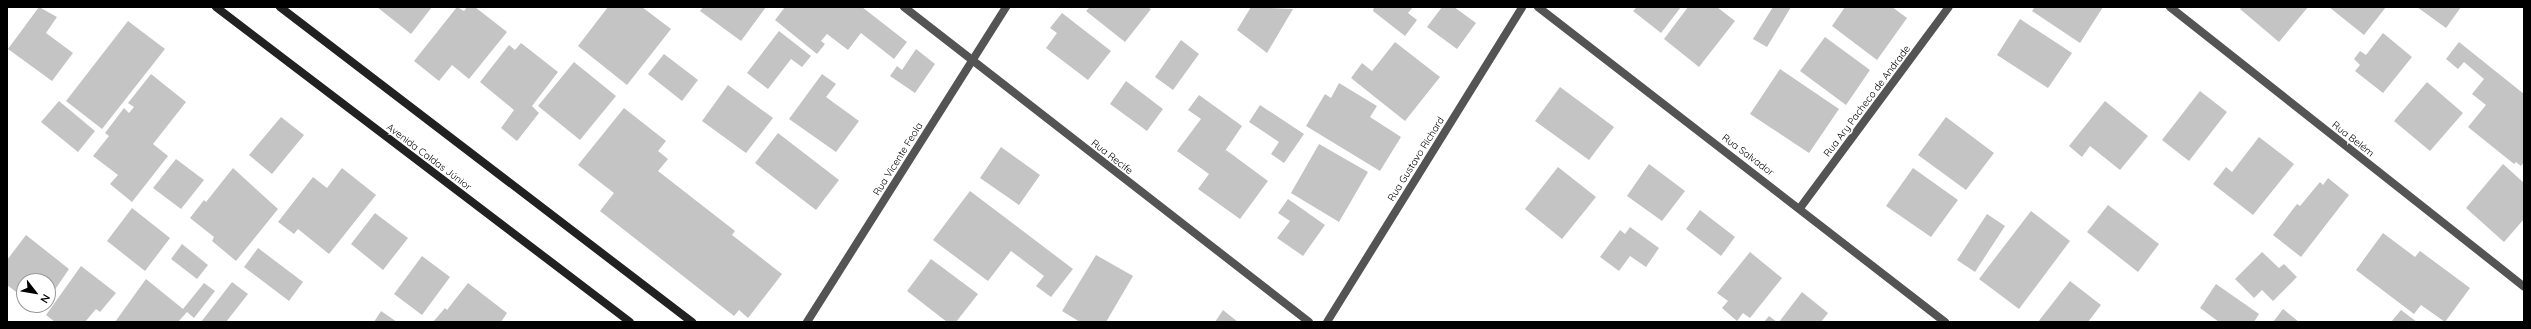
<!DOCTYPE html>
<meta charset="utf-8">
<style>
body{margin:0}
#map{position:relative;width:2531px;height:329px;overflow:hidden;background:#fff;font-family:Quicksand,sans-serif}
div>[style]{position:absolute}
[style*='--x']{left:calc(var(--x)*1px);top:calc(var(--y)*1px);width:calc(var(--w)*1px);rotate:calc(var(--a)*1deg)}
.building>*{inset:0;background:#c4c4c4}
.street>*{height:8px;margin:-4px;padding:0 4px;transform-origin:4px;border-radius:4px;background:#545454}
.secondary>*{height:8px;margin:-4px;padding:0 4px;transform-origin:4px;border-radius:4px;background:#212121}
span{translate:-50% -50%;white-space:nowrap;text-align:center;line-height:1.15;-webkit-text-stroke:3.5px #fff;paint-order:stroke}
.street-label{font-size:10px;color:#000}
.frame{position:absolute;inset:0;border:8px solid #000;pointer-events:none}
.north{position:absolute;left:16px;top:273px;width:40px;height:40px;box-sizing:border-box;background:#fff;border:1px solid #999;border-radius:50%;rotate:121deg;font-size:11px;font-weight:700;line-height:16px;text-align:center;color:#000}
.north::after{content:'';display:block;margin:auto;width:14px;height:18px;background:#000;clip-path:polygon(50% 0,100% 100%,50% 72%,0 100%)}
</style>
<div id="map">
<div class="building">
<div style="clip-path:polygon(39px 7px,57px 17px,46px 33px,73px 53px,52px 81px,8px 49px)"></div>
<div style="clip-path:polygon(377px 7px,432px 7px,411px 34px)"></div>
<div style="clip-path:polygon(457px 7px,464px 11px,467px 7px,475px 7px,507px 32px,469px 79px,452px 65px,439px 81px,414px 61px)"></div>
<div style="clip-path:polygon(608px 7px,642px 7px,671px 29px,627px 85px,578px 46px)"></div>
<div style="clip-path:polygon(703px 7px,766px 7px,741px 41px,700px 11px)"></div>
<div style="clip-path:polygon(785px 7px,862px 7px,907px 42px,894px 59px,861px 33px,848px 50px,827px 34px,821px 41px,825px 44px,817px 54px,775px 20px)"></div>
<div style="clip-path:polygon(1090px 7px,1147px 7px,1151px 9px,1125px 42px,1086px 11px)"></div>
<div style="clip-path:polygon(1251px 7px,1293px 9px,1267px 53px,1237px 30px)"></div>
<div style="clip-path:polygon(1374px 7px,1413px 7px,1408px 13px,1417px 20px,1405px 36px,1373px 11px)"></div>
<div style="clip-path:polygon(1442px 7px,1454px 7px,1476px 23px,1457px 49px,1427px 27px)"></div>
<div style="clip-path:polygon(1637px 7px,1681px 7px,1661px 33px,1633px 11px)"></div>
<div style="clip-path:polygon(1688px 7px,1717px 7px,1735px 21px,1699px 67px,1664px 39px)"></div>
<div style="clip-path:polygon(1773px 7px,1791px 7px,1767px 47px,1753px 39px)"></div>
<div style="clip-path:polygon(1845px 7px,1892px 7px,1907px 18px,1877px 60px,1832px 26px)"></div>
<div style="clip-path:polygon(2035px 7px,2103px 7px,2080px 43px,2032px 11px)"></div>
<div style="clip-path:polygon(2242px 7px,2308px 7px,2279px 42px,2240px 9px)"></div>
<div style="clip-path:polygon(2329px 7px,2386px 7px,2364px 35px)"></div>
<div style="clip-path:polygon(2417px 7px,2461px 7px,2446px 28px)"></div>
<div style="clip-path:polygon(1062px 13px,1111px 51px,1088px 80px,1046px 48px,1057px 33px,1050px 28px)"></div>
<div style="clip-path:polygon(2020px 19px,2072px 53px,2048px 88px,1997px 55px)"></div>
<div style="clip-path:polygon(128px 21px,165px 49px,102px 129px,66px 101px)"></div>
<div style="clip-path:polygon(779px 31px,811px 56px,802px 67px,791px 59px,768px 89px,747px 73px)"></div>
<div style="clip-path:polygon(2383px 33px,2412px 57px,2383px 93px,2355px 71px,2360px 65px,2354px 59px,2360px 51px,2366px 55px)"></div>
<div style="clip-path:polygon(1825px 37px,1870px 70px,1846px 105px,1800px 71px)"></div>
<div style="clip-path:polygon(1181px 40px,1199px 54px,1173px 90px,1155px 77px)"></div>
<div style="clip-path:polygon(1395px 42px,1440px 77px,1405px 121px,1351px 78px,1362px 63px,1372px 71px)"></div>
<div style="clip-path:polygon(2459px 42px,2524px 94px,2524px 162px,2521px 166px,2516px 162px,2514px 164px,2468px 127px,2486px 105px,2472px 94px,2484px 79px,2464px 62px,2458px 69px,2446px 59px)"></div>
<div style="clip-path:polygon(521px 43px,558px 72px,532px 106px,539px 113px,517px 141px,501px 128px,514px 110px,480px 82px,509px 45px,515px 50px)"></div>
<div style="clip-path:polygon(916px 49px,935px 64px,915px 93px,890px 76px,897px 66px,902px 70px)"></div>
<div style="clip-path:polygon(664px 54px,698px 80px,682px 101px,648px 74px)"></div>
<div style="clip-path:polygon(574px 62px,616px 96px,580px 140px,538px 106px)"></div>
<div style="clip-path:polygon(1780px 69px,1839px 109px,1809px 153px,1750px 114px)"></div>
<div style="clip-path:polygon(151px 74px,186px 102px,153px 144px,168px 156px,132px 202px,110px 184px,118px 175px,93px 156px,109px 136px,105px 133px,124px 108px,129px 113px,134px 107px,128px 103px)"></div>
<div style="clip-path:polygon(822px 74px,836px 84px,826px 97px,859px 121px,836px 152px,789px 119px)"></div>
<div style="clip-path:polygon(1126px 81px,1163px 109px,1147px 131px,1110px 104px)"></div>
<div style="clip-path:polygon(2427px 82px,2463px 113px,2430px 151px,2394px 121px)"></div>
<div style="clip-path:polygon(1339px 83px,1377px 106px,1370px 117px,1401px 137px,1380px 171px,1306px 126px,1325px 94px,1331px 98px)"></div>
<div style="clip-path:polygon(728px 85px,773px 118px,746px 153px,702px 121px)"></div>
<div style="clip-path:polygon(1560px 87px,1614px 127px,1589px 160px,1535px 121px)"></div>
<div style="clip-path:polygon(2200px 91px,2227px 112px,2189px 161px,2162px 140px)"></div>
<div style="clip-path:polygon(1199px 95px,1242px 126px,1223px 154px,1226px 150px,1268px 181px,1240px 219px,1198px 189px,1209px 174px,1177px 151px,1201px 119px,1188px 110px)"></div>
<div style="clip-path:polygon(59px 101px,95px 131px,78px 152px,41px 122px)"></div>
<div style="clip-path:polygon(2105px 101px,2148px 136px,2120px 170px,2090px 146px,2082px 157px,2069px 146px)"></div>
<div style="clip-path:polygon(1260px 105px,1304px 134px,1284px 163px,1271px 154px,1279px 142px,1249px 122px)"></div>
<div style="clip-path:polygon(624px 108px,666px 141px,658px 151px,668px 159px,658px 171px,735px 231px,732px 235px,782px 274px,748px 318px,739px 310px,734px 316px,600px 211px,614px 193px,578px 165px)"></div>
<div style="clip-path:polygon(281px 117px,304px 135px,272px 174px,249px 155px)"></div>
<div style="clip-path:polygon(1946px 117px,1994px 153px,1966px 190px,1918px 155px)"></div>
<div style="clip-path:polygon(778px 133px,839px 180px,816px 210px,755px 163px)"></div>
<div style="clip-path:polygon(2259px 137px,2294px 164px,2253px 215px,2213px 184px,2226px 167px,2232px 172px)"></div>
<div style="clip-path:polygon(1319px 144px,1368px 172px,1339px 222px,1291px 193px)"></div>
<div style="clip-path:polygon(1001px 147px,1040px 175px,1019px 205px,980px 178px)"></div>
<div style="clip-path:polygon(176px 159px,204px 180px,181px 209px,153px 188px)"></div>
<div style="clip-path:polygon(1649px 164px,1685px 191px,1662px 221px,1627px 196px)"></div>
<div style="clip-path:polygon(2503px 164px,2524px 183px,2524px 219px,2504px 242px,2466px 208px)"></div>
<div style="clip-path:polygon(1558px 167px,1596px 197px,1562px 239px,1525px 209px)"></div>
<div style="clip-path:polygon(233px 168px,278px 209px,236px 261px,212px 241px,214px 237px,190px 218px,204px 200px,206px 202px)"></div>
<div style="clip-path:polygon(342px 168px,376px 195px,329px 254px,298px 229px,294px 234px,278px 222px,313px 177px,327px 188px)"></div>
<div style="clip-path:polygon(1913px 168px,1958px 200px,1931px 237px,1886px 206px)"></div>
<div style="clip-path:polygon(2328px 178px,2349px 195px,2301px 257px,2273px 235px,2297px 204px,2300px 206px,2320px 182px,2323px 185px)"></div>
<div style="clip-path:polygon(970px 191px,1073px 269px,1051px 297px,1036px 286px,1044px 276px,1011px 251px,988px 281px,933px 240px)"></div>
<div style="clip-path:polygon(1288px 199px,1325px 225px,1303px 256px,1277px 238px,1290px 221px,1278px 213px)"></div>
<div style="clip-path:polygon(2108px 205px,2159px 244px,2138px 272px,2087px 232px)"></div>
<div style="clip-path:polygon(132px 208px,170px 238px,145px 271px,107px 241px)"></div>
<div style="clip-path:polygon(1700px 210px,1735px 237px,1721px 256px,1686px 229px)"></div>
<div style="clip-path:polygon(2031px 211px,2070px 241px,2019px 309px,1979px 279px)"></div>
<div style="clip-path:polygon(375px 213px,408px 238px,383px 270px,351px 244px)"></div>
<div style="clip-path:polygon(1987px 214px,2005px 226px,1975px 272px,1957px 260px)"></div>
<div style="clip-path:polygon(1630px 227px,1659px 248px,1646px 267px,1630px 256px,1619px 271px,1600px 257px,1620px 230px,1625px 234px)"></div>
<div style="clip-path:polygon(2383px 233px,2415px 257px,2420px 251px,2470px 288px,2445px 322px,2421px 305px,2414px 314px,2356px 270px)"></div>
<div style="clip-path:polygon(26px 235px,69px 269px,48px 300px,48px 281px,24px 281px,24px 298px,7px 285px,7px 260px)"></div>
<div style="clip-path:polygon(182px 244px,208px 265px,197px 279px,171px 259px)"></div>
<div style="clip-path:polygon(258px 248px,303px 282px,289px 301px,244px 267px)"></div>
<div style="clip-path:polygon(1750px 252px,1782px 278px,1750px 318px,1743px 313px,1737px 321px,1722px 308px,1728px 301px,1717px 293px)"></div>
<div style="clip-path:polygon(2262px 252px,2279px 268px,2284px 264px,2297px 277px,2273px 301px,2262px 290px,2254px 298px,2235px 279px)"></div>
<div style="clip-path:polygon(1096px 255px,1133px 276px,1106px 322px,1080px 322px,1062px 311px)"></div>
<div style="clip-path:polygon(422px 256px,450px 277px,422px 315px,394px 294px)"></div>
<div style="clip-path:polygon(931px 259px,978px 294px,956px 322px,947px 322px,907px 291px)"></div>
<div style="clip-path:polygon(81px 266px,116px 293px,100px 312px,96px 309px,85px 322px,55px 322px,46px 315px)"></div>
<div style="clip-path:polygon(146px 279px,183px 309px,204px 283px,215px 291px,194px 318px,187px 312px,178px 322px,115px 322px)"></div>
<div style="clip-path:polygon(2070px 281px,2101px 305px,2088px 322px,2038px 322px)"></div>
<div style="clip-path:polygon(232px 282px,248px 294px,226px 322px,201px 322px)"></div>
<div style="clip-path:polygon(468px 283px,507px 313px,501px 322px,433px 322px,445px 308px,447px 310px)"></div>
<div style="clip-path:polygon(2216px 284px,2259px 314px,2254px 322px,2219px 322px,2200px 308px)"></div>
<div style="clip-path:polygon(1802px 292px,1828px 313px,1821px 322px,1779px 322px)"></div>
<div style="clip-path:polygon(2283px 309px,2299px 322px,2273px 322px)"></div>
<div style="clip-path:polygon(1223px 310px,1238px 322px,1215px 322px)"></div>
<div style="clip-path:polygon(2401px 310px,2417px 322px,2391px 322px)"></div>
<div style="clip-path:polygon(381px 311px,397px 322px,374px 322px)"></div>
<div style="clip-path:polygon(1769px 316px,1777px 322px,1764px 322px)"></div>
</div>
<div class="street">
<div style="--x:904;--y:7;--w:513;--a:37.87"></div>
<div style="--x:1538;--y:7;--w:515;--a:37.74"></div>
<div style="--x:2170;--y:7;--w:451;--a:38.3"></div>
<div style="--x:1800;--y:208;--w:250;--a:-53.5"></div>
<div style="--x:807;--y:322;--w:373;--a:-57.7"></div>
<div style="--x:1327;--y:322;--w:370;--a:-58.2"></div>
</div>
<div class="secondary">
<div style="--x:216;--y:7;--w:520;--a:37.27"></div>
<div style="--x:280;--y:7;--w:519;--a:37.4"></div>
</div>
<div class="street-label">
<span style="left:1867px;top:101px;rotate:-53deg">Rua Ary Pacheco de Andrade</span>
<span style="left:2353px;top:139px;rotate:38deg">Rua Belém</span>
<span style="left:1748px;top:155px;rotate:37deg">Rua Salvador</span>
<span style="left:429px;top:157px;rotate:37deg">Avenida Caldas Júnior</span>
<span style="left:1112px;top:157px;rotate:38deg">Rua Recife</span>
<span style="left:898px;top:159px;rotate:-58deg">Rua Vicente Feola</span>
<span style="left:1416px;top:159px;rotate:-58deg">Rua Gustavo Richard</span>
</div>
<div class="frame"></div>
<div class="north">N</div>
</div>
